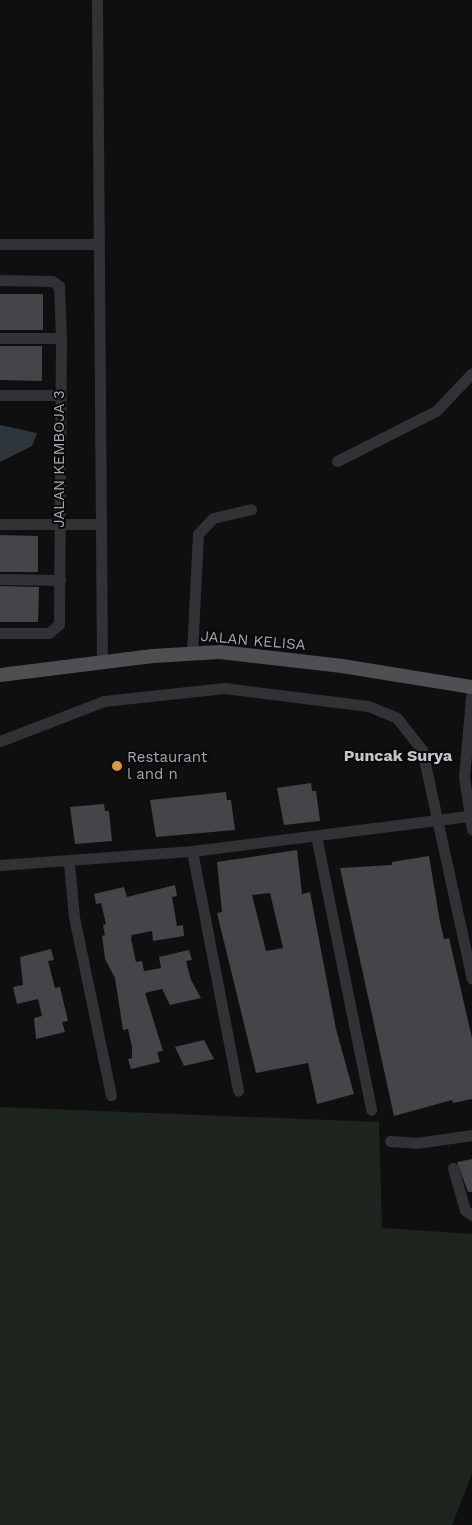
<!DOCTYPE html>
<style>
body{margin:0}
#map{position:relative;width:472px;height:1525px;overflow:hidden;background:#0f0f10;font-family:"Work Sans",sans-serif}
div>[style]{position:absolute}
[style*='--x']{left:calc(var(--x)*1px);top:calc(var(--y)*1px);width:calc(var(--w)*1px);rotate:calc(var(--a)*1deg)}
.green>*{inset:0;background:#1e241e}
.water>*{inset:0;background:#2e363b}
.building>*{inset:0;background:#434548}
.minor>*{height:11px;margin:-5.5px;padding:0 5.5px;transform-origin:5.5px;border-radius:5.5px;background:#313235}
.major>*{height:14px;margin:-7px;padding:0 7px;transform-origin:7px;border-radius:7px;background:#4d4f53}
.dots>*{width:14px;height:14px;translate:-50% -50%;box-sizing:border-box;border:2px solid #0a0a0b;border-radius:50%}
span{translate:-50% -50%;white-space:nowrap;text-align:center;line-height:1.15;-webkit-text-stroke:4px #0a0a0b;paint-order:stroke}
.street-label{font-size:15px;color:#a2a7af}
.poi-label{font-size:15px;color:#a2a7af}
.left{translate:0 -50%;text-align:left}
.neighbourhood-label{font-size:16px;color:#c2c6cc;font-weight:700}
</style>
<div id="map">
<div class="green">
<div style="clip-path:polygon(0 1107px,379px 1122px,382px 1228px,472px 1234px,472px 1474px,452px 1525px,0 1525px)"></div>
</div>
<div class="water">
<div style="clip-path:polygon(0 425px,37px 433px,32px 446px,0 462px)"></div>
</div>
<div class="building">
<div style="clip-path:polygon(0 294px,43px 294px,43px 330px,0 330px)"></div>
<div style="clip-path:polygon(0 346px,42px 346px,42px 381px,0 380px)"></div>
<div style="clip-path:polygon(0 535px,38px 536px,38px 572px,0 572px)"></div>
<div style="clip-path:polygon(0 586px,39px 587px,38px 622px,0 622px)"></div>
<div style="clip-path:polygon(311px 783px,312px 791px,316px 791px,320px 821px,284px 825px,277px 788px)"></div>
<div style="clip-path:polygon(226px 792px,227px 800px,231px 800px,235px 830px,156px 837px,150px 800px)"></div>
<div style="clip-path:polygon(104px 804px,105px 811px,109px 811px,112px 841px,75px 844px,70px 807px)"></div>
<div style="clip-path:polygon(evenodd,297px 850px,302px 894px,310px 892px,336px 1029px,354px 1094px,317px 1104px,308px 1063px,256px 1073px,217px 913px,222px 912px,217px 862px,297px 850px,270px 893px,283px 948px,266px 951px,252px 895px,270px 893px)"></div>
<div style="clip-path:polygon(429px 856px,440px 922px,444px 939px,449px 938px,472px 1038px,472px 1099px,453px 1103px,452px 1100px,394px 1116px,340px 868px,392px 865px,392px 862px)"></div>
<div style="clip-path:polygon(175px 885px,177px 896px,172px 897px,177px 926px,183px 925px,184px 936px,153px 941px,152px 931px,132px 935px,131px 939px,136px 962px,142px 961px,144px 971px,161px 968px,159px 957px,189px 950px,192px 960px,186px 961px,191px 980px,201px 998px,170px 1005px,162px 989px,145px 993px,163px 1051px,157px 1052px,160px 1062px,131px 1069px,128px 1059px,132px 1058px,132px 1047px,128px 1029px,123px 1030px,115px 978px,105px 959px,102px 936px,105px 935px,103px 925px,106px 924px,101px 903px,96px 904px,94px 894px,124px 887px,127px 897px)"></div>
<div style="clip-path:polygon(51px 949px,54px 960px,48px 961px,55px 988px,60px 987px,68px 1021px,62px 1022px,65px 1032px,36px 1039px,34px 1018px,42px 1016px,38px 999px,17px 1004px,13px 987px,23px 985px,20px 957px)"></div>
<div style="clip-path:polygon(204px 1040px,214px 1059px,184px 1066px,175px 1047px)"></div>
<div style="clip-path:polygon(472px 1159px,472px 1192px,468px 1192px,457px 1162px)"></div>
</div>
<div class="minor">
<div style="--x:97;--y:0;--w:662;--a:89.57"></div>
<div style="--x:0;--y:244;--w:99;--a:0"></div>
<div style="--x:0;--y:280;--w:52;--a:1.1"></div>
<div style="--x:52;--y:281;--w:9;--a:36"></div>
<div style="--x:59;--y:286;--w:52;--a:87.8"></div>
<div style="--x:61;--y:338;--w:286;--a:90.4"></div>
<div style="--x:59;--y:624;--w:13;--a:138"></div>
<div style="--x:49;--y:633;--w:49;--a:180"></div>
<div style="--x:0;--y:338;--w:61;--a:0"></div>
<div style="--x:0;--y:395;--w:60;--a:0"></div>
<div style="--x:337;--y:461;--w:111;--a:-26.8"></div>
<div style="--x:436;--y:411;--w:52;--a:-46.5"></div>
<div style="--x:0;--y:524;--w:101;--a:0"></div>
<div style="--x:0;--y:579;--w:60;--a:1"></div>
<div style="--x:192;--y:653;--w:119;--a:-87.1"></div>
<div style="--x:198;--y:534;--w:22;--a:-47"></div>
<div style="--x:213;--y:518;--w:39;--a:-13"></div>
<div style="--x:472;--y:687;--w:90;--a:95.1"></div>
<div style="--x:464;--y:777;--w:53;--a:81.3"></div>
<div style="--x:0;--y:741;--w:111;--a:-21"></div>
<div style="--x:104;--y:701;--w:121;--a:-6.2"></div>
<div style="--x:224;--y:688;--w:145;--a:7.1"></div>
<div style="--x:368;--y:706;--w:31;--a:22"></div>
<div style="--x:397;--y:718;--w:41;--a:52"></div>
<div style="--x:422;--y:750;--w:234;--a:77.7"></div>
<div style="--x:316;--y:836;--w:279;--a:78.6"></div>
<div style="--x:192;--y:851;--w:244;--a:79.1"></div>
<div style="--x:69;--y:863;--w:54;--a:84.7"></div>
<div style="--x:74;--y:917;--w:182;--a:78.3"></div>
<div style="--x:0;--y:865;--w:193;--a:-4.2"></div>
<div style="--x:192;--y:851;--w:279;--a:-7.2"></div>
<div style="--x:390;--y:1141;--w:26;--a:4"></div>
<div style="--x:416;--y:1143;--w:57;--a:-8.1"></div>
<div style="--x:453;--y:1168;--w:44;--a:74.1"></div>
<div style="--x:465;--y:1210;--w:9;--a:36"></div>
</div>
<div class="major">
<div style="--x:0;--y:675;--w:154;--a:-7.1"></div>
<div style="--x:153;--y:656;--w:67;--a:-3.4"></div>
<div style="--x:220;--y:652;--w:123;--a:6.5"></div>
<div style="--x:342;--y:666;--w:132;--a:9.2"></div>
</div>
<div class="dots">
<div style="left:117px;top:766px;background:#d9993e"></div>
</div>
<div class="street-label">
<span style="left:60px;top:459px;rotate:-90deg">JALAN KEMBOJA 3</span>
<span style="left:253px;top:641px;rotate:5deg">JALAN KELISA</span>
</div>
<div class="poi-label">
<span class="left" style="left:127px;top:766px">Restaurant<br>l and n</span>
</div>
<div class="neighbourhood-label">
<span style="left:398px;top:756px">Puncak Surya</span>
</div>
</div>
